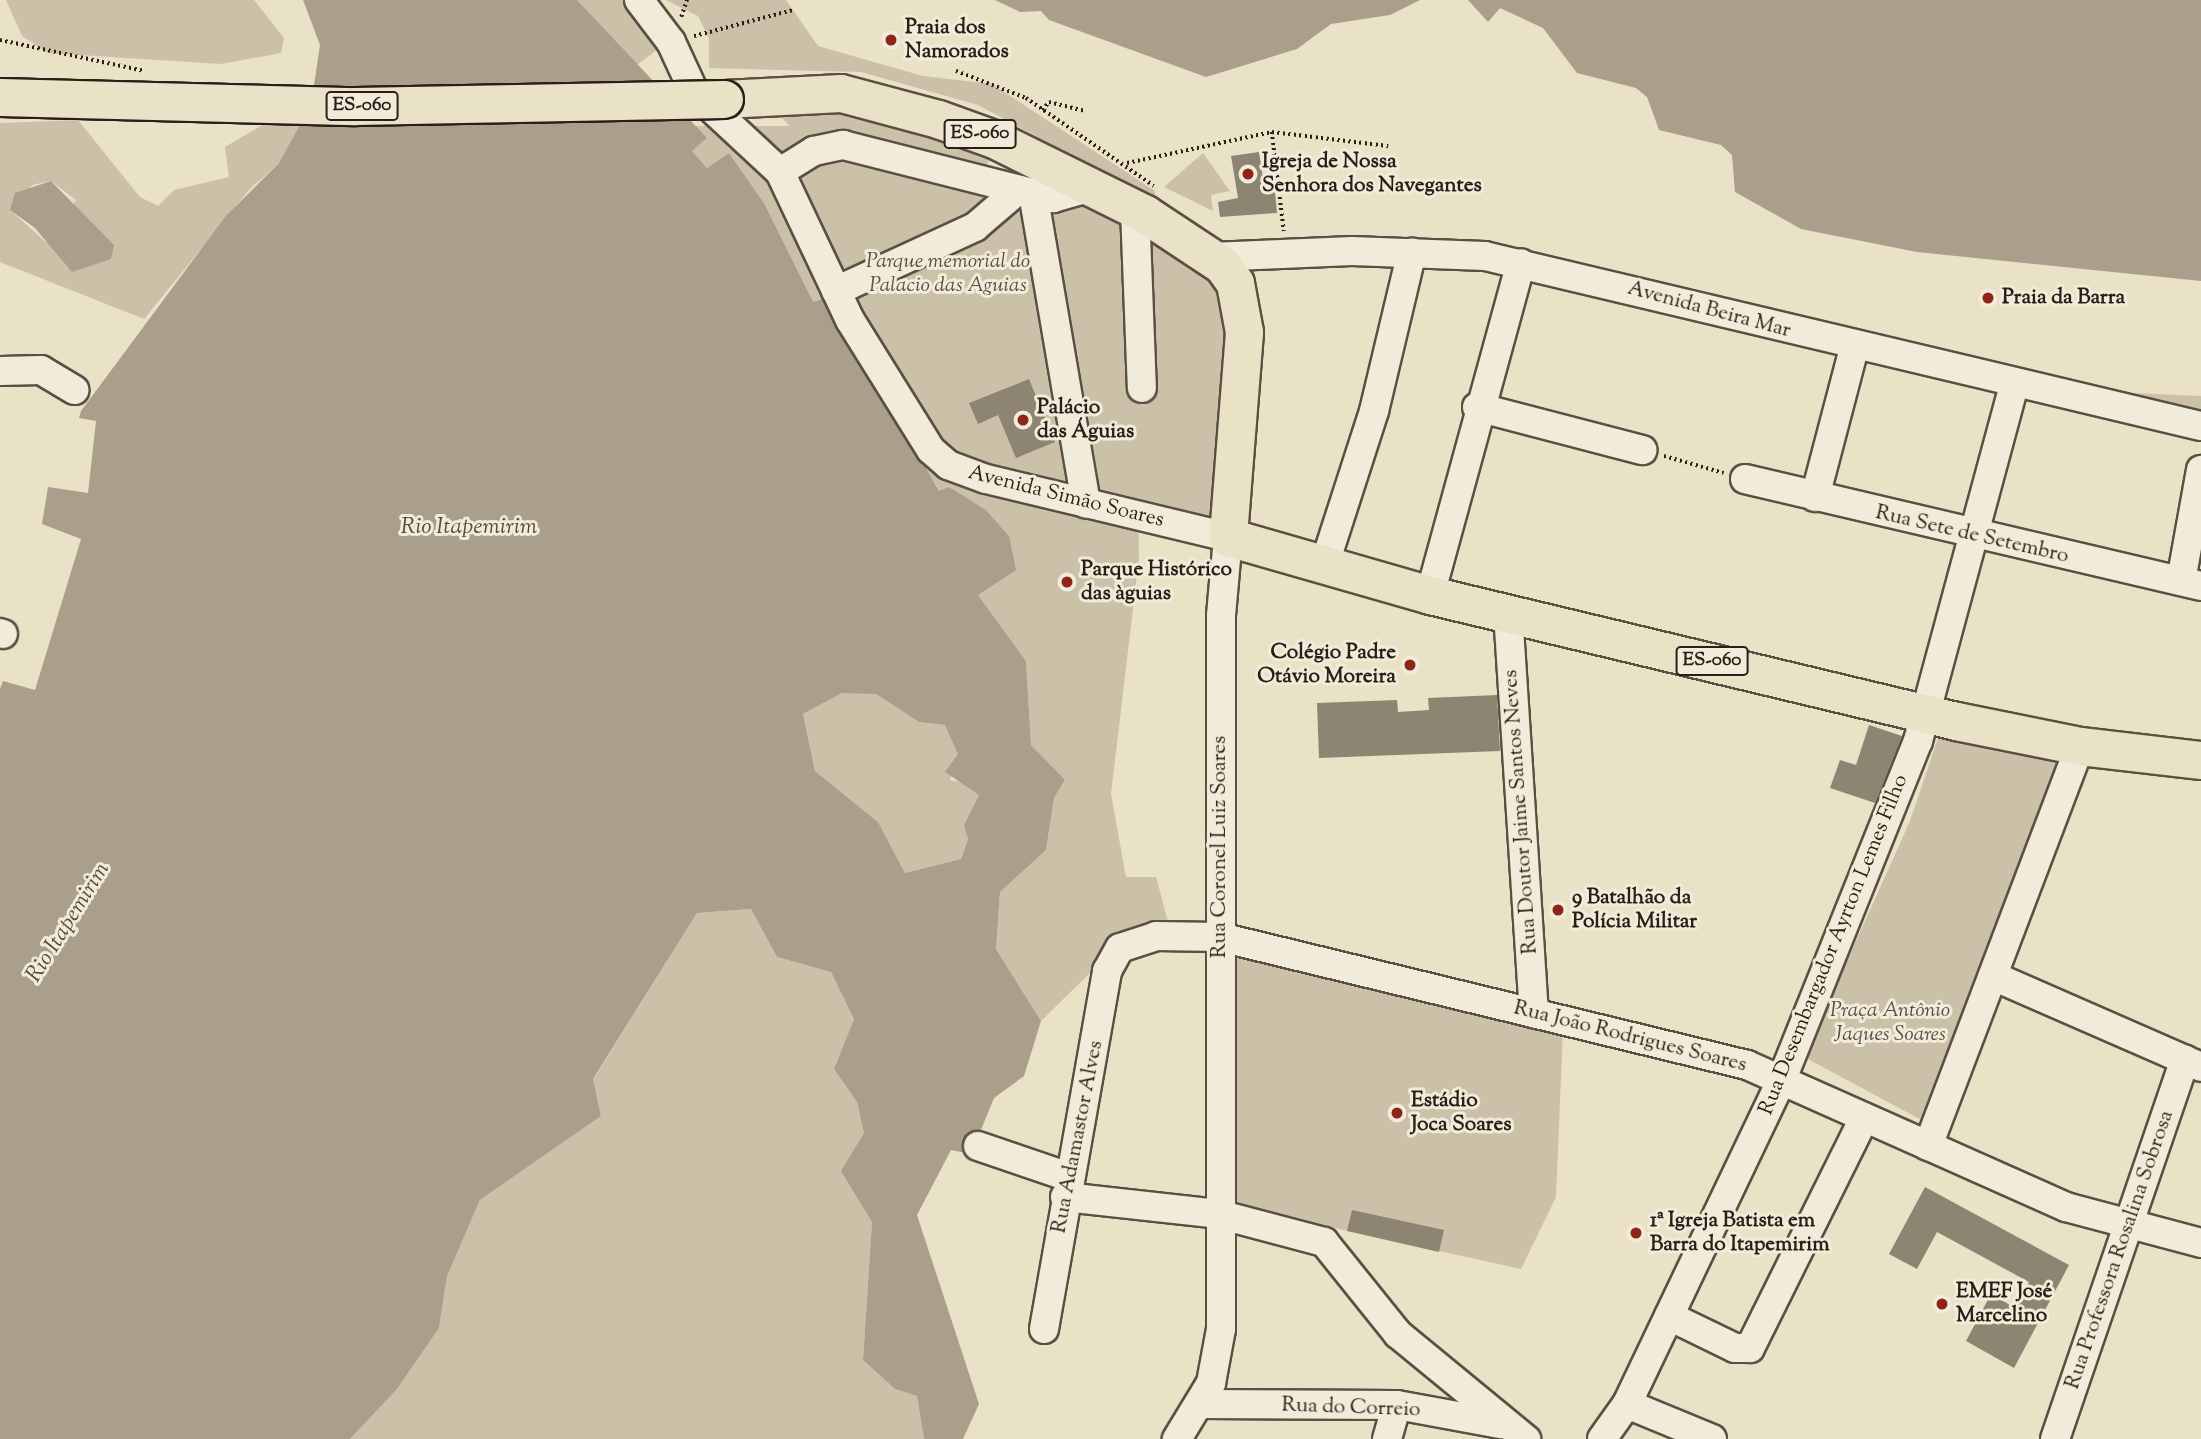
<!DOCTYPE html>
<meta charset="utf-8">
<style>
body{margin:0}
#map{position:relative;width:2201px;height:1439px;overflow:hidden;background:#eae2c6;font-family:"Sorts Mill Goudy",serif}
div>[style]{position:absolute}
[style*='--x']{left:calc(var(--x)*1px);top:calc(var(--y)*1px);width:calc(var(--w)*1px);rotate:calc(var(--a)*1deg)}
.green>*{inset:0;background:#cac1a8}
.water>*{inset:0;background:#a99f8b}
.building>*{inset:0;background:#8e8472}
.path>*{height:3.5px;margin-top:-1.75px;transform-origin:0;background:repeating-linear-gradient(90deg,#2b1e18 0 2px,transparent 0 5.5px)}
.roads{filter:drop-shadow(2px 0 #5b4f44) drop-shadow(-2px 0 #5b4f44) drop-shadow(0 2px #5b4f44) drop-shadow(0 -2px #5b4f44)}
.minor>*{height:28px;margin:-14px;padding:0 14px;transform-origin:14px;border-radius:14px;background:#f1ecda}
.major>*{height:37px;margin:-18.5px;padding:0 18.5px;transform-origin:18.5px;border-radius:18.5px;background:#eae2c6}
.bridges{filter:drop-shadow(2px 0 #2b1e18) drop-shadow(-2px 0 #2b1e18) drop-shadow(0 2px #2b1e18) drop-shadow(0 -2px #2b1e18)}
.major-bridge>*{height:37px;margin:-18.5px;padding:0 18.5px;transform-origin:18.5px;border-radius:18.5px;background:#eae2c6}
.dots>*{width:19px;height:19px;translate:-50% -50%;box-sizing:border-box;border:4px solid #f1ecda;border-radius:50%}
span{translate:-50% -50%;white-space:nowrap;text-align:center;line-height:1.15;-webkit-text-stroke:6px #f1ecda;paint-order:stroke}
.shield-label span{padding:2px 5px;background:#f1ecda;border:2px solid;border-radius:5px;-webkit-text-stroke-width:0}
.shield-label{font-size:19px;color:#2b1e18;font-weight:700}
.poi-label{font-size:21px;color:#2b1e18;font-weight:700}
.left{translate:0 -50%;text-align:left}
.right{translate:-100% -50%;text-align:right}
.park-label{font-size:21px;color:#5b4f43;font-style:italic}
.street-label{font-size:21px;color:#2b1e18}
.water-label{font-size:23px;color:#574b40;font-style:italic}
</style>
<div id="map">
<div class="green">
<div style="clip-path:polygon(6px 0,254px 0,284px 38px,281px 53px,221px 64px,48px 53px,22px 36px)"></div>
<div style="clip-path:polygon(577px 0,631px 0,662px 46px,637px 65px)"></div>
<div style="clip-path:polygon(666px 0,786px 0,818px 46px,923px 76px,992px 84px,1155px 191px,1155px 200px,978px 105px,861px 72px,709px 68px,709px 38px,698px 16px)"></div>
<div style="clip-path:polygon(812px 98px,991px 154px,987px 166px,1091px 187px,1222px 265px,1231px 355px,1227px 531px,1138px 510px,1139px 558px,1111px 794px,1126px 877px,1156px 877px,1169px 925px,1096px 967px,1041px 1021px,996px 949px,1000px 892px,1046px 850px,1054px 798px,1065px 781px,1031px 745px,1026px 661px,978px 595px,1009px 536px,986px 510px,949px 488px,940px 492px,830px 298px,813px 303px,764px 203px,729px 153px,707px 168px,692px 151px,707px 138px,695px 126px,790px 126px,773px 109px)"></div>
<div style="clip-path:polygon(evenodd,269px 111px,301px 127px,279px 163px,250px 189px,144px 319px,0 262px,0 123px,78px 120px,140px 197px,158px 206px,174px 190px,229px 177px,225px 147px,269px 121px,269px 111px,51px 181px,76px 200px,47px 243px,10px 210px,32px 185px,51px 181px)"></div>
<div style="clip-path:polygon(1203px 153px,1230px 191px,1211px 195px,1213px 211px,1164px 187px)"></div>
<div style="clip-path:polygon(2130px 393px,2201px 396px,2201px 414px,2129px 397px)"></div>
<div style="clip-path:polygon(859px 692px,876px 694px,919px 722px,945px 725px,954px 738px,958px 755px,950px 780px,970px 784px,979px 795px,964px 825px,968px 838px,961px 859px,905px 873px,878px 822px,815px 771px,803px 714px,842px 693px)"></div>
<div style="clip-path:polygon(1941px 729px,2061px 760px,1929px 1124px,1804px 1057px,1910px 821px)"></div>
<div style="clip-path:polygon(751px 909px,777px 957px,831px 972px,854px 1019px,834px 1069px,857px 1102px,864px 1133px,842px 1171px,872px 1222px,863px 1360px,895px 1389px,917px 1396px,924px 1439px,350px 1439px,397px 1389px,439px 1328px,447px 1276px,480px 1200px,601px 1116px,593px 1080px,697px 913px)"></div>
<div style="clip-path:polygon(1233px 952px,1563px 1030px,1556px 1197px,1521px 1269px,1236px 1206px)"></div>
</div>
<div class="water">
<div style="clip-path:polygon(evenodd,303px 0,577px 0,707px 138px,692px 151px,707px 168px,729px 153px,764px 203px,813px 302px,831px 297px,939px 491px,949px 487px,986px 510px,1009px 536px,1016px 570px,978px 595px,1026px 661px,1031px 745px,1065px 780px,1054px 798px,1046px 850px,1000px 892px,996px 949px,1041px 1021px,1024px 1076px,994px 1098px,971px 1154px,951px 1150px,917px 1215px,979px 1404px,963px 1439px,924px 1439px,917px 1396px,895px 1389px,863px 1360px,872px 1222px,841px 1171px,864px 1133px,857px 1102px,834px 1069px,854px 1019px,831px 972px,777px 957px,751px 909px,697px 913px,593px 1079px,601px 1116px,480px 1200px,447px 1276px,439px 1328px,397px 1389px,350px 1439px,0 1439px,0 689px,3px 681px,35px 690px,81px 539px,42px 524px,48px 487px,88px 493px,96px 421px,79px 418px,81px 411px,225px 217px,279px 163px,311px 105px,320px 45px,303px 0,842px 693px,876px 694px,919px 722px,945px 725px,958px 754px,945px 772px,979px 795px,964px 825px,968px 839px,961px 859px,905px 873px,878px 822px,815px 771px,803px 714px,842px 693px)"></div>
<div style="clip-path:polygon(995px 0,1420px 0,1390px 15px,1331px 24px,1297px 49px,1206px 77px,1049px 20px,1041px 11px,1020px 12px)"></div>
<div style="clip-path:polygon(1468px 0,2201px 0,2201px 281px,1917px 252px,1801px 229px,1735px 192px,1732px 155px,1721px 145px,1659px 130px,1647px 97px,1636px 88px,1577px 73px,1543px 28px,1500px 8px,1488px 22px)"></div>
<div style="clip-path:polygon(51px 181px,114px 245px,111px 259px,72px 272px,35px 228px,10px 210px,15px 193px)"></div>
</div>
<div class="building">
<div style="clip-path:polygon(1259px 152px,1265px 192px,1275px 192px,1277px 213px,1220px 217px,1218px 202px,1238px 198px,1231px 156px)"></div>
<div style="clip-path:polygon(1029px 379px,1055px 442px,1016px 458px,998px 415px,978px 424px,969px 403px)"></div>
<div style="clip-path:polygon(1497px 695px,1500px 751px,1319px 758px,1317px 703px,1397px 700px,1398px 712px,1429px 710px,1428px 698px)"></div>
<div style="clip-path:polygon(1869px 725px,1902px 736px,1875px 803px,1830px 788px,1840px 760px,1856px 765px)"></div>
<div style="clip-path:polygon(1925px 1187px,2069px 1265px,2014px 1368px,1966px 1341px,1991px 1294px,2015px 1308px,2029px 1282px,1937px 1232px,1917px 1269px,1889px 1254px)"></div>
<div style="clip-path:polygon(1352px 1210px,1444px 1230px,1439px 1252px,1347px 1231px)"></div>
</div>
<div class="path">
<div style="--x:681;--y:17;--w:18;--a:-71"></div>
<div style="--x:694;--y:36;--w:102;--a:-14.7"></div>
<div style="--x:0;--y:40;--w:148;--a:12.1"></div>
<div style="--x:956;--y:71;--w:75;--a:21.1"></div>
<div style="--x:1026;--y:98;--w:155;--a:34.5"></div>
<div style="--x:1042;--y:110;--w:11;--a:-49"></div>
<div style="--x:1049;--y:102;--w:37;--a:14"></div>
<div style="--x:1272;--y:132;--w:100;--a:83.1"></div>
<div style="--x:1127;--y:163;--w:148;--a:-12.1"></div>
<div style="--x:1272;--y:132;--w:117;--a:6.9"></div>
<div style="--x:1664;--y:456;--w:62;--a:15.8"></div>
</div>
<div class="roads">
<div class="minor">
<div style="--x:639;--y:0;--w:53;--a:52.7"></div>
<div style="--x:671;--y:42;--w:55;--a:65.3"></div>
<div style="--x:694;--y:92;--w:117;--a:42.9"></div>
<div style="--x:780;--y:172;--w:164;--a:64.7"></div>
<div style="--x:850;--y:320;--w:153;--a:58.1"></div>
<div style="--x:931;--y:450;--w:23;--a:41"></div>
<div style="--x:948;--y:465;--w:40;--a:20.2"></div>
<div style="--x:986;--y:479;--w:249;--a:13.5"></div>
<div style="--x:1228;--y:537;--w:79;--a:95.1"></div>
<div style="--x:1221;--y:616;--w:713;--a:90"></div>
<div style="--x:1221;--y:1329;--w:55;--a:100.5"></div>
<div style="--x:1211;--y:1383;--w:66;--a:121.3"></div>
<div style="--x:780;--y:172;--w:40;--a:-32"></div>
<div style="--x:814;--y:151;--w:30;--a:-12"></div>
<div style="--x:843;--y:145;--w:217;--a:14.2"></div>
<div style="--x:1053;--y:198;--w:40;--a:-16"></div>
<div style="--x:1033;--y:193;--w:315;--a:80.3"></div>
<div style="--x:1135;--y:209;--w:179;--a:87.8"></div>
<div style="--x:1211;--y:257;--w:141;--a:-2.4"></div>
<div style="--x:1352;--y:251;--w:133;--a:2.2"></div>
<div style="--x:1485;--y:256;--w:736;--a:13.36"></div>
<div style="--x:836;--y:291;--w:153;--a:-24.7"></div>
<div style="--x:975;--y:227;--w:57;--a:-40.7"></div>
<div style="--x:0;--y:371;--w:41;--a:-1.4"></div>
<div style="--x:41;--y:370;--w:39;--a:31"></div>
<div style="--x:1477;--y:407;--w:171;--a:14.6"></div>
<div style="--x:1745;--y:479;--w:468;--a:13.2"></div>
<div style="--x:1815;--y:497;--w:154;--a:-75.3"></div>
<div style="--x:1324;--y:566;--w:163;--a:-72.1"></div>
<div style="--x:1374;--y:411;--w:163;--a:-76.6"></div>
<div style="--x:2181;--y:581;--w:113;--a:-79.8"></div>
<div style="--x:1430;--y:595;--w:344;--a:-74.7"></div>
<div style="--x:1508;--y:612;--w:402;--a:86.3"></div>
<div style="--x:0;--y:633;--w:3;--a:18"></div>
<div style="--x:1993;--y:976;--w:227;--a:23.6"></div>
<div style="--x:978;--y:1146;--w:96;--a:18.8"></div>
<div style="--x:1928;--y:1146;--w:428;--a:-69.2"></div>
<div style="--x:1065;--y:1197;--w:154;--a:6.3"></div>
<div style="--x:1218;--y:1214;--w:110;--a:14.8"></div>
<div style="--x:1324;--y:1242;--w:118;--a:51.2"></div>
<div style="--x:1398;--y:1334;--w:166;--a:39.4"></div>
<div style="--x:1669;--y:1316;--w:73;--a:25.9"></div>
<div style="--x:1735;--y:1348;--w:15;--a:0"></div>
<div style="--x:1750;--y:1348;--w:257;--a:-63.6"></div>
<div style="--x:1044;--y:1329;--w:364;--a:-80"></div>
<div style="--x:1107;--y:971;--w:26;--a:-61"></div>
<div style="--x:1120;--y:948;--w:38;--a:-18"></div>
<div style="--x:1156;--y:936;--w:64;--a:0.9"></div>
<div style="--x:1220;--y:937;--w:542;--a:13.65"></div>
<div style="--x:1747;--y:1065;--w:349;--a:24"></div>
<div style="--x:2066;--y:1207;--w:140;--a:14.9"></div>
<div style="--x:1200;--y:1404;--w:197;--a:0.3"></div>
<div style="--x:1397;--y:1405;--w:106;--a:10.4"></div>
<div style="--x:1627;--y:1404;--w:92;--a:22.4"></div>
<div style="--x:1387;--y:1439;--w:35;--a:-74"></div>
<div style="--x:1602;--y:1439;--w:43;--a:-54.5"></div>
<div style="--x:1627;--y:1404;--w:360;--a:-64.5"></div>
<div style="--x:1782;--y:1079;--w:364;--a:-68.1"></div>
<div style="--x:1918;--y:741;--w:369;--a:-74.9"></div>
<div style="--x:2055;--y:1439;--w:401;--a:-71.1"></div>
</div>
<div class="major">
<div style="--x:724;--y:99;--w:117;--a:-2.9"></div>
<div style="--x:841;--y:93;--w:100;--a:15"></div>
<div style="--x:938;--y:119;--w:59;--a:19.7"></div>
<div style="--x:994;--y:139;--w:169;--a:26.4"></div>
<div style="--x:1145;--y:214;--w:92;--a:33.5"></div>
<div style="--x:1222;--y:265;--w:22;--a:54"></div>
<div style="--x:1235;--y:283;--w:50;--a:79.6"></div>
<div style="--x:1244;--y:332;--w:206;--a:94.5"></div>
<div style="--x:1228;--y:537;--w:210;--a:16"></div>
<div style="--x:1430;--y:595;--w:541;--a:13.47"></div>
<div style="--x:1956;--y:721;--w:126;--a:11.4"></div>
<div style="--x:2080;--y:746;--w:122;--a:6.6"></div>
</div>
</div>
<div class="bridges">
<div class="major-bridge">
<div style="--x:0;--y:97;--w:355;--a:1.5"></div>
<div style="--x:355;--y:106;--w:369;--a:-1.1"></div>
</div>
</div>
<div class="dots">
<div style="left:891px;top:40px;background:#8f2418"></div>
<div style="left:1248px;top:174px;background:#8f2418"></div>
<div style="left:1988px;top:298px;background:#8f2418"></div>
<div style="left:1023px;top:420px;background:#8f2418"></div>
<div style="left:1067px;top:582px;background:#8f2418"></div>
<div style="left:1410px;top:665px;background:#8f2418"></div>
<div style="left:1558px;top:910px;background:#8f2418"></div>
<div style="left:1397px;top:1113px;background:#8f2418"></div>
<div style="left:1636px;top:1233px;background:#8f2418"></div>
<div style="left:1942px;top:1304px;background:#8f2418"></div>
</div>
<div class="shield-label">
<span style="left:362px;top:106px">ES-060</span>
<span style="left:980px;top:134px">ES-060</span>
<span style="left:1712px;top:661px">ES-060</span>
</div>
<div class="poi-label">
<span class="left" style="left:905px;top:40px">Praia dos<br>Namorados</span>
<span class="left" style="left:1262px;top:174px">Igreja de Nossa<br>Senhora dos Navegantes</span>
<span class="left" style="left:2002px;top:298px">Praia da Barra</span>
<span class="left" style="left:1037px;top:420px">Palácio<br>das Águias</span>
<span class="left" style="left:1081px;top:582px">Parque Histórico<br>das àguias</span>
<span class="right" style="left:1396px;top:665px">Colégio Padre<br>Otávio Moreira</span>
<span class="left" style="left:1572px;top:910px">9 Batalhão da<br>Polícia Militar</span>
<span class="left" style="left:1411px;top:1113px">Estádio<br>Joca Soares</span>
<span class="left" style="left:1650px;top:1233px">1ª Igreja Batista em<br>Barra do Itapemirim</span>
<span class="left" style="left:1956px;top:1304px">EMEF José<br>Marcelino</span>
</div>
<div class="park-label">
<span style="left:948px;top:274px">Parque memorial do<br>Palacio das Aguias</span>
<span style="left:1890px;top:1023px">Praça Antônio<br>Jaques Soares</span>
</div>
<div class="street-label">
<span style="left:1709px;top:310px;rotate:15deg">Avenida Beira Mar</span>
<span style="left:1066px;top:497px;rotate:14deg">Avenida Simão Soares</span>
<span style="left:1972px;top:535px;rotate:13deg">Rua Sete de Setembro</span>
<span style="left:1521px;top:812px;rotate:-94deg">Rua Doutor Jaime Santos Neves</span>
<span style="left:1220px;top:847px;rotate:-90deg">Rua Coronel Luiz Soares</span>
<span style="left:1834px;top:945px;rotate:-68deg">Rua Desembargador Ayrton Lemes Filho</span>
<span style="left:1630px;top:1037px;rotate:14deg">Rua João Rodrigues Soares</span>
<span style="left:1078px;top:1137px;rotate:-79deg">Rua Adamastor Alves</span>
<span style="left:2120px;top:1250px;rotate:-71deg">Rua Professora Rosalina Sobrosa</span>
<span style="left:1351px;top:1408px;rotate:2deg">Rua do Correio</span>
</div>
<div class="water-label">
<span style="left:469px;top:528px">Rio Itapemirim</span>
<span style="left:69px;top:923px;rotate:-58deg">Rio Itapemirim</span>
</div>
</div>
